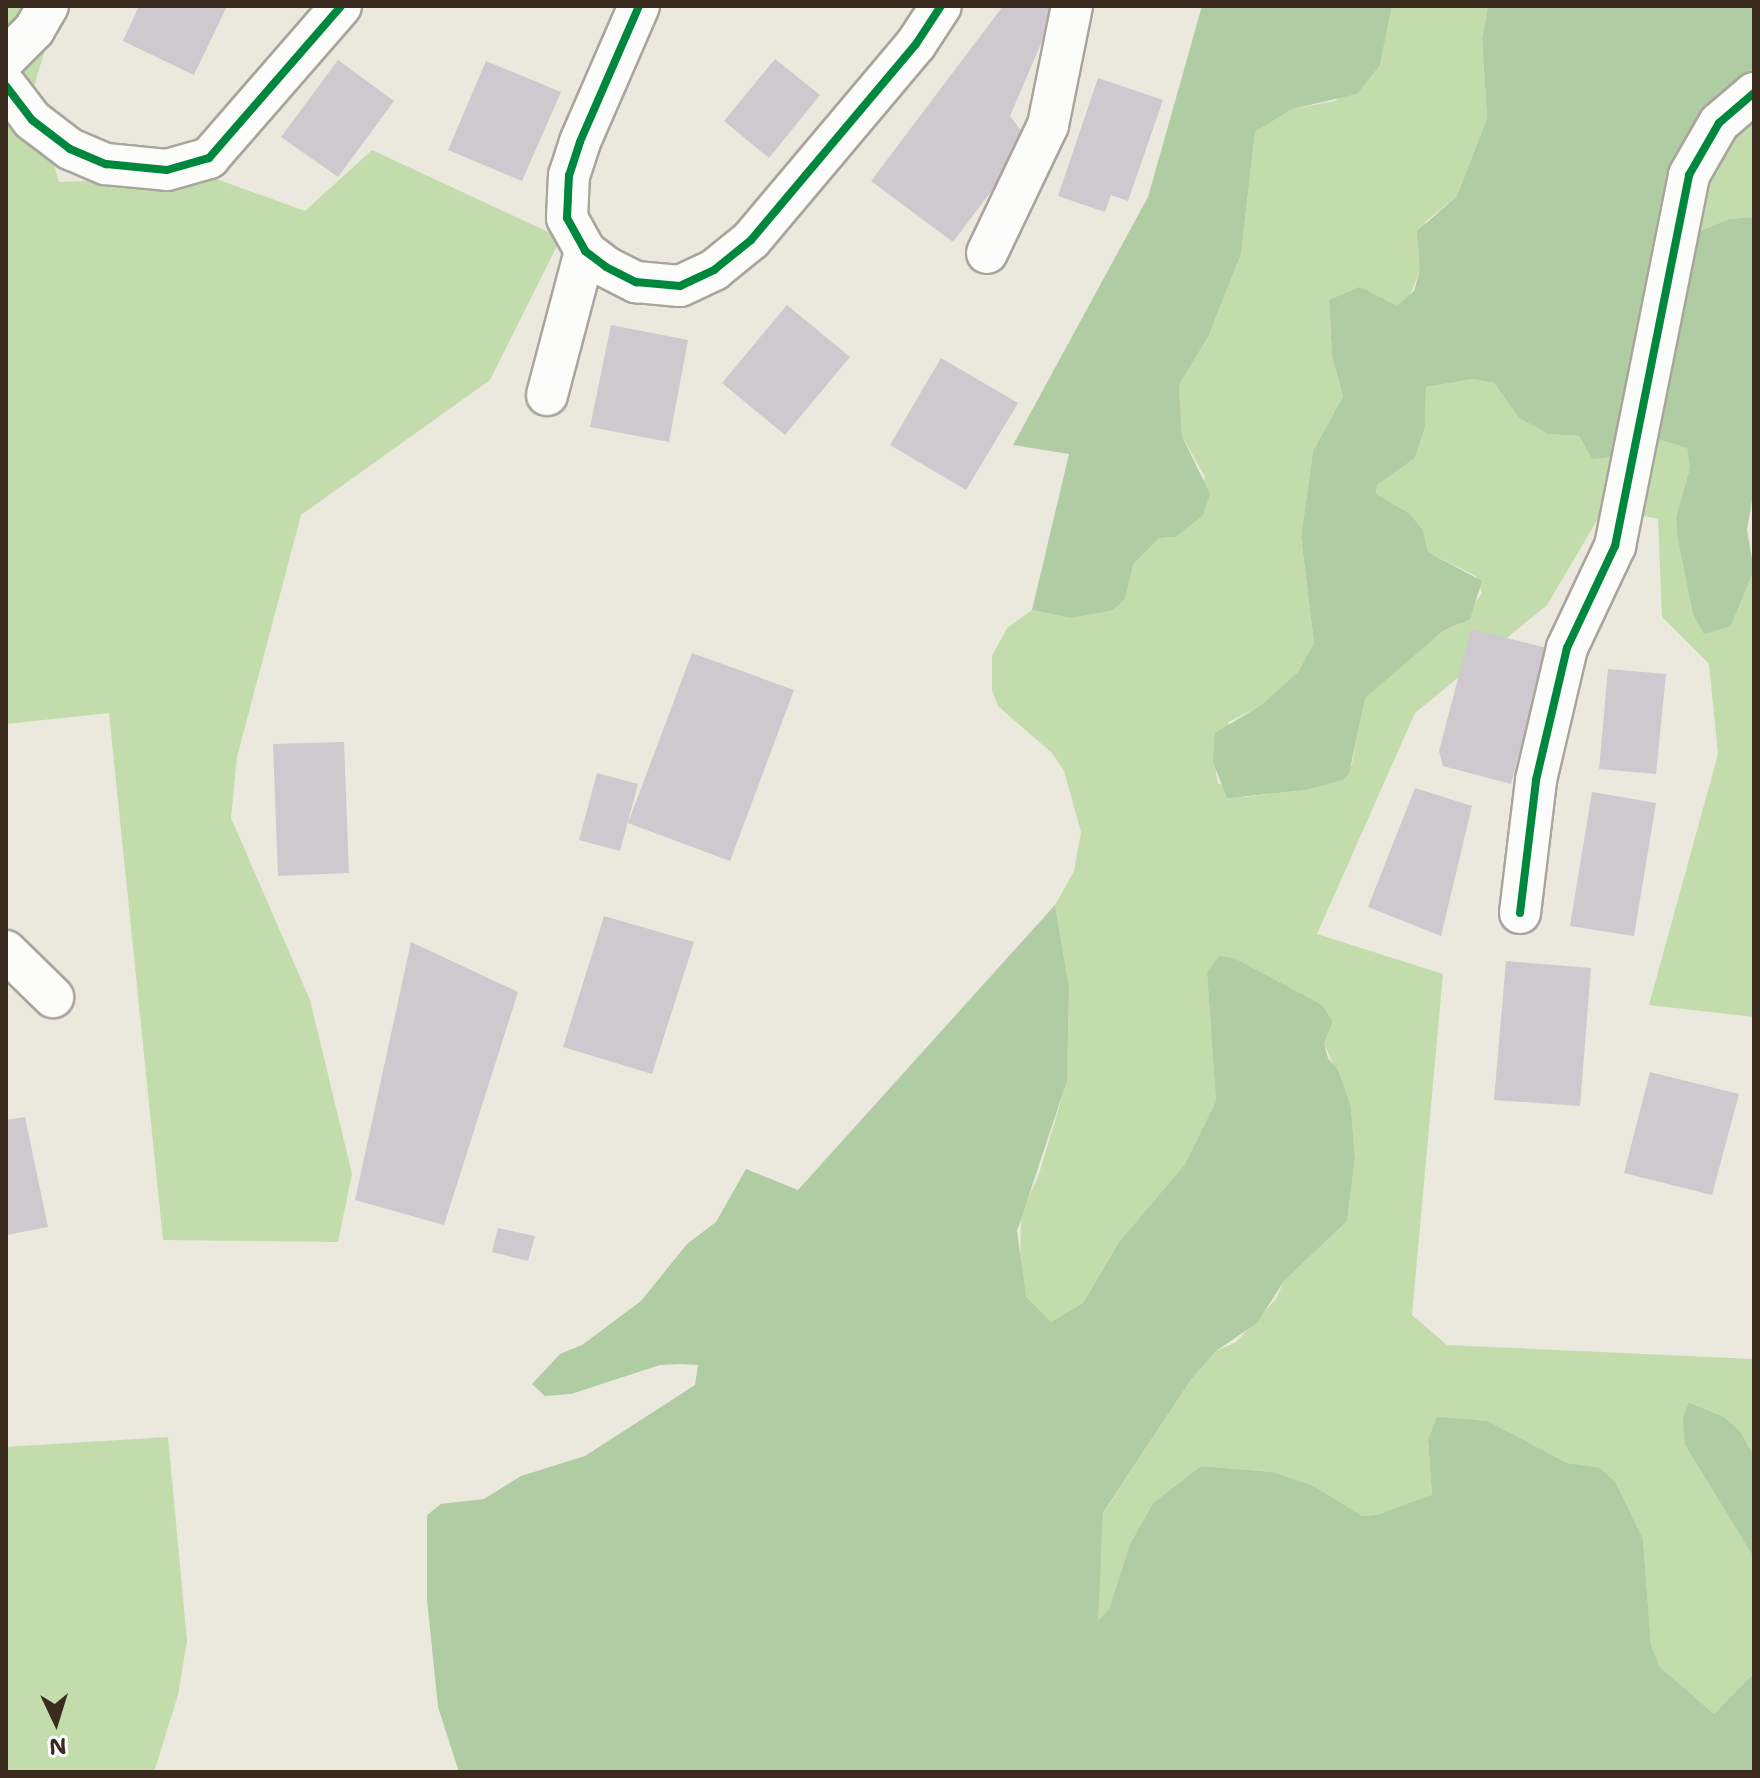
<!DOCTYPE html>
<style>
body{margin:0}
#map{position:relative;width:1760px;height:1778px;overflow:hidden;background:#ebe9de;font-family:"Shantell Sans",sans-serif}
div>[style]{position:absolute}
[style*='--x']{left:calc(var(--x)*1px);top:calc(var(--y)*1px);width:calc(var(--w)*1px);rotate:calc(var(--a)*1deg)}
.green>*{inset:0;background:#c2dcab}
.forest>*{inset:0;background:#b0cca2}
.building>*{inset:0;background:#cdc9ce}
.roads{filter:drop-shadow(2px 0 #a8a59d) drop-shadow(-2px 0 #a8a59d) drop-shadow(0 2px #a8a59d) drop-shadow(0 -2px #a8a59d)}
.street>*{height:40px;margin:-20px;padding:0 20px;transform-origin:20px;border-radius:20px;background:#fcfcfa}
.cycleway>*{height:8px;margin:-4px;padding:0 4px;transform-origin:4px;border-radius:4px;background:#00873e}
span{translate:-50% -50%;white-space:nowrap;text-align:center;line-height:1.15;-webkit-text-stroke:8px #fff;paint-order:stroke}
.frame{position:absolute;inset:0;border:8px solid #3b2a1e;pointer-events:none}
.north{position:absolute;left:16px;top:1682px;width:80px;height:80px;-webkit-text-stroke:6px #fff;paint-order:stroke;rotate:176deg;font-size:22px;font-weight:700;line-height:32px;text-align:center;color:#3b2a1e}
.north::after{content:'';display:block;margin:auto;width:28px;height:36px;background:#3b2a1e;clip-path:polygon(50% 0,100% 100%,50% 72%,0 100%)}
</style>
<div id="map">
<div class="green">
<div style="clip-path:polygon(6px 6px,58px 6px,32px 93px,59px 182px,211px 177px,305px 211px,372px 150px,561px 238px,490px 380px,301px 515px,237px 757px,231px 818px,310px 1000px,352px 1174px,338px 1242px,163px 1240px,109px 713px,6px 724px)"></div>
<div style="clip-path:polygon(1392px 6px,1488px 6px,1482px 39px,1487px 118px,1457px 196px,1425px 222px,1420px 270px,1408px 301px,1397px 306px,1329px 300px,1332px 356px,1343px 398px,1313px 451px,1301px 537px,1314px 643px,1298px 672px,1264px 704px,1229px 722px,1216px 773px,1218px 783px,1244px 797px,1306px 790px,1335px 780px,1352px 764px,1364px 698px,1443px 631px,1460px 624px,1482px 593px,1476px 576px,1428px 552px,1423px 530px,1411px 515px,1376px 494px,1377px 485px,1415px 458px,1425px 427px,1426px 387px,1473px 379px,1494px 383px,1519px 418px,1548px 434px,1579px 436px,1592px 459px,1638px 433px,1687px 448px,1690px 468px,1676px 517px,1677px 534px,1699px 623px,1731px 626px,1754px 570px,1754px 1017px,1649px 1005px,1718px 754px,1709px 664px,1662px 617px,1658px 519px,1605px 507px,1547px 605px,1415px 713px,1317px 934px,1443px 974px,1412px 1315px,1447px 1345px,1754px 1359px,1754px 1456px,1740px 1431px,1724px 1417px,1690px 1402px,1685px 1445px,1754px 1558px,1754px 1673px,1714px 1714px,1660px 1667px,1651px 1645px,1643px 1539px,1616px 1483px,1600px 1469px,1567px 1463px,1488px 1421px,1472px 1420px,1428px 1440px,1432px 1496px,1378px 1515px,1362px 1516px,1314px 1486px,1273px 1472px,1201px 1466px,1153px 1503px,1130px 1544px,1109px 1609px,1097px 1623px,1103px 1514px,1190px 1381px,1216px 1351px,1236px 1342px,1276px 1299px,1284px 1281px,1347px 1221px,1355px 1159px,1351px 1107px,1324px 1043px,1333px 1022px,1279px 983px,1234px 958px,1207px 973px,1216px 1101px,1185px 1164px,1119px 1242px,1083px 1303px,1051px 1322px,1026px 1296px,1020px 1276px,1021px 1213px,1038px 1177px,1067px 1081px,1069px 987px,1055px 905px,1074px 871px,1081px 832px,1064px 771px,1052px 753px,998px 706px,992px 690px,992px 656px,1007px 628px,1032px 610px,1070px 618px,1125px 598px,1133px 565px,1159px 538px,1177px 537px,1205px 477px,1182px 436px,1179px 385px,1208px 337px,1241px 254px,1255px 132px,1292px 109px,1335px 101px,1380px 65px)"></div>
<div style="clip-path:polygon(1754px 73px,1754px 217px,1729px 219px,1686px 237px,1672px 186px,1703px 112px,1724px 89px)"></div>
<div style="clip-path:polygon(168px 1437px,187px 1641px,178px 1695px,154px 1772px,6px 1772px,6px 1447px)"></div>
</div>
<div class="forest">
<div style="clip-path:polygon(1202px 6px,1392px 6px,1380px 65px,1357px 94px,1292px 109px,1255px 132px,1241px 254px,1208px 337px,1179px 385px,1182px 436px,1210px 494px,1203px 515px,1176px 537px,1159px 538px,1133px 565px,1125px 599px,1113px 610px,1070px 618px,1032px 610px,1069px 454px,1013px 445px,1148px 197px)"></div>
<div style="clip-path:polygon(1488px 6px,1754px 6px,1754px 73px,1724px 89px,1703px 112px,1686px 237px,1729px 219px,1754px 217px,1754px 489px,1747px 530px,1754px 570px,1731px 626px,1704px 634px,1693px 614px,1677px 534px,1676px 517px,1690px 468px,1687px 448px,1638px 433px,1630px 434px,1611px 457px,1592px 459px,1579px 436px,1548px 434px,1519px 418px,1494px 383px,1473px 379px,1426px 387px,1425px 427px,1415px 458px,1377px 485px,1376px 494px,1410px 514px,1423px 530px,1428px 552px,1482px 581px,1470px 619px,1443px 631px,1365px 698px,1349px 774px,1342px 780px,1306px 790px,1227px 798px,1213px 762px,1215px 733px,1263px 704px,1298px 672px,1314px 643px,1301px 537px,1313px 451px,1343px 397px,1332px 356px,1329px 300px,1360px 287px,1397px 306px,1414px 291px,1420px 270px,1417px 231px,1457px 196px,1487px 118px,1482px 39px)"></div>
<div style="clip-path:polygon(1055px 905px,1069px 987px,1067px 1081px,1017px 1231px,1026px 1296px,1051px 1322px,1083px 1303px,1119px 1242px,1185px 1164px,1216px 1101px,1207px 973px,1219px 956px,1234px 958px,1322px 1005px,1333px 1022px,1324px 1043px,1328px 1058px,1338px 1070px,1351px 1107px,1355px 1159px,1347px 1221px,1284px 1281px,1257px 1323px,1216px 1351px,1190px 1381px,1103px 1513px,1098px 1621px,1109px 1609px,1130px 1544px,1153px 1503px,1201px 1466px,1273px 1472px,1314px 1486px,1362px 1516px,1377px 1515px,1432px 1495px,1428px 1440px,1437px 1417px,1488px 1421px,1567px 1463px,1600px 1468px,1616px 1483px,1643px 1539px,1651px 1645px,1660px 1667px,1714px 1714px,1754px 1673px,1754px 1772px,459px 1772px,438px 1707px,427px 1599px,427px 1515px,441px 1504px,484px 1499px,521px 1476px,585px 1456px,695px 1385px,698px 1365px,680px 1364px,660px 1365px,571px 1394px,545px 1396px,532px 1384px,560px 1354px,582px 1345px,641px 1301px,687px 1244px,716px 1222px,746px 1169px,798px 1190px)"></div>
<div style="clip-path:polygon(1689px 1402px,1724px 1417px,1740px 1431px,1754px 1456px,1754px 1558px,1685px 1445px,1683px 1417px)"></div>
</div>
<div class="building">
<div style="clip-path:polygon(139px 6px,227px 6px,194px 75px,123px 41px)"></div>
<div style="clip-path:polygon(1003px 6px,1057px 6px,1010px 116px,1029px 141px,953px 242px,871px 181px)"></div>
<div style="clip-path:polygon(775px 59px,820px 95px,769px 158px,724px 121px)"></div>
<div style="clip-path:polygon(338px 60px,394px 101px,338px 177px,281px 137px)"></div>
<div style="clip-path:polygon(486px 61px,561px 92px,522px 181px,448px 150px)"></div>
<div style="clip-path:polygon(1098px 78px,1163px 100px,1128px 201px,1111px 195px,1105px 212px,1058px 196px)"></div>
<div style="clip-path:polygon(787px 305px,850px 357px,785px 435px,722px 383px)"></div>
<div style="clip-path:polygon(611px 325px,688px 340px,669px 442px,590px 427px)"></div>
<div style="clip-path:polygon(941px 358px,1018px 403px,966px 490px,890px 445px)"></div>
<div style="clip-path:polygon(1471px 629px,1547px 648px,1511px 784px,1443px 766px,1439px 751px)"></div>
<div style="clip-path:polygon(692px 653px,794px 690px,730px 861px,628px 823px)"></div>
<div style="clip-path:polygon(1608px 669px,1666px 674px,1656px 774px,1599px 769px)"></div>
<div style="clip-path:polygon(344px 742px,349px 873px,278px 876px,273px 744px)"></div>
<div style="clip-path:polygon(597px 773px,638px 784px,620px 851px,579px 840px)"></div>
<div style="clip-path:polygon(1415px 788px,1472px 806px,1441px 936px,1368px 907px)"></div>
<div style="clip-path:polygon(1592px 792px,1656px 803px,1634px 936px,1570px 926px)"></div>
<div style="clip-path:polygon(604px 916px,694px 942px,652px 1074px,563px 1047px)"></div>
<div style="clip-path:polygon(411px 942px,518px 992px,444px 1225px,355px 1200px)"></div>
<div style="clip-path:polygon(1506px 961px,1591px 968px,1580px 1106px,1494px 1100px)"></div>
<div style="clip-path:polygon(1650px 1072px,1739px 1094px,1712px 1195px,1624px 1173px)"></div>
<div style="clip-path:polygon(25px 1117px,48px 1227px,6px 1235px,6px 1120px)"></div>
<div style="clip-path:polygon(498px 1228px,535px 1236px,528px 1261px,492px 1252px)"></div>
</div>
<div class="roads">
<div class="street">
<div style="--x:639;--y:6;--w:148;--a:113.5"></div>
<div style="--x:580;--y:142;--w:35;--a:108"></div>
<div style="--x:569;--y:175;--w:43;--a:92.7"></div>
<div style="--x:567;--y:218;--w:38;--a:61"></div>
<div style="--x:585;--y:251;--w:26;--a:37"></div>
<div style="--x:606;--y:267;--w:34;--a:27"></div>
<div style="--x:636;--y:282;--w:44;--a:5.2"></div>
<div style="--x:680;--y:286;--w:38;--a:-25"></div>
<div style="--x:714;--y:270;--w:48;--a:-39"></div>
<div style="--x:751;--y:240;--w:256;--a:-49.9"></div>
<div style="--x:916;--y:44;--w:45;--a:-56.7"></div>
<div style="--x:6;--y:58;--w:40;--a:-45"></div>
<div style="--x:34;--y:30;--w:28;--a:-60"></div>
<div style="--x:6;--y:86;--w:43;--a:52.6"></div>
<div style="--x:32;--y:120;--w:48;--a:37.3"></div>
<div style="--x:70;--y:149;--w:39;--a:23"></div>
<div style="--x:106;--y:164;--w:61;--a:5.6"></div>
<div style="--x:167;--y:170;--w:44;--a:-15.9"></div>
<div style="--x:209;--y:158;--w:201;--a:-49"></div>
<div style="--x:987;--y:253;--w:142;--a:-64.5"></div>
<div style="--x:1048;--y:125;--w:121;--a:-78.6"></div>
<div style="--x:547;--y:395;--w:149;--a:-75.2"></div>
<div style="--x:1520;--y:913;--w:134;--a:-83.1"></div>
<div style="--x:1536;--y:780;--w:136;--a:-76.8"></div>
<div style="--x:1567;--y:648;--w:113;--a:-64.8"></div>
<div style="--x:1615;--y:546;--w:378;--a:-78.7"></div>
<div style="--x:1689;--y:175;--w:60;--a:-60"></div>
<div style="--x:1719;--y:123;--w:46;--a:-40.6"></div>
<div style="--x:6;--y:951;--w:66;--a:44.4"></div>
</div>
</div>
<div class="cycleway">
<div style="--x:639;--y:6;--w:148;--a:113.5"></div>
<div style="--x:580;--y:142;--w:35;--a:108"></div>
<div style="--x:569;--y:175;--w:43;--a:92.7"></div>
<div style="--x:567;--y:218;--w:38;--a:61"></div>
<div style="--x:585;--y:251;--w:26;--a:37"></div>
<div style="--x:606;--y:267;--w:34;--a:27"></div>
<div style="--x:636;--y:282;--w:44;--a:5.2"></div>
<div style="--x:680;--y:286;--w:38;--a:-25"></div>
<div style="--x:714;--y:270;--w:48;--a:-39"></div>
<div style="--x:751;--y:240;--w:256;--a:-49.9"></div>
<div style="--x:916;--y:44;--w:45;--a:-56.7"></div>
<div style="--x:6;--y:86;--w:43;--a:52.6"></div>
<div style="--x:32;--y:120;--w:48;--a:37.3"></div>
<div style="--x:70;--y:149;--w:39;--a:23"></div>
<div style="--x:106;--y:164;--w:61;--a:5.6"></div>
<div style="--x:167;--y:170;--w:44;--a:-15.9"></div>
<div style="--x:209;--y:158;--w:201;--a:-49"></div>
<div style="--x:1520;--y:913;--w:134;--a:-83.1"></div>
<div style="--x:1536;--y:780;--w:136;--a:-76.8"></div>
<div style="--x:1567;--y:648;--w:113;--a:-64.8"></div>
<div style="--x:1615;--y:546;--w:378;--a:-78.7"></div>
<div style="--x:1689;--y:175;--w:60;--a:-60"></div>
<div style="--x:1719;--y:123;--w:46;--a:-40.6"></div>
</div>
<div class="frame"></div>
<div class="north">N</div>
</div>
